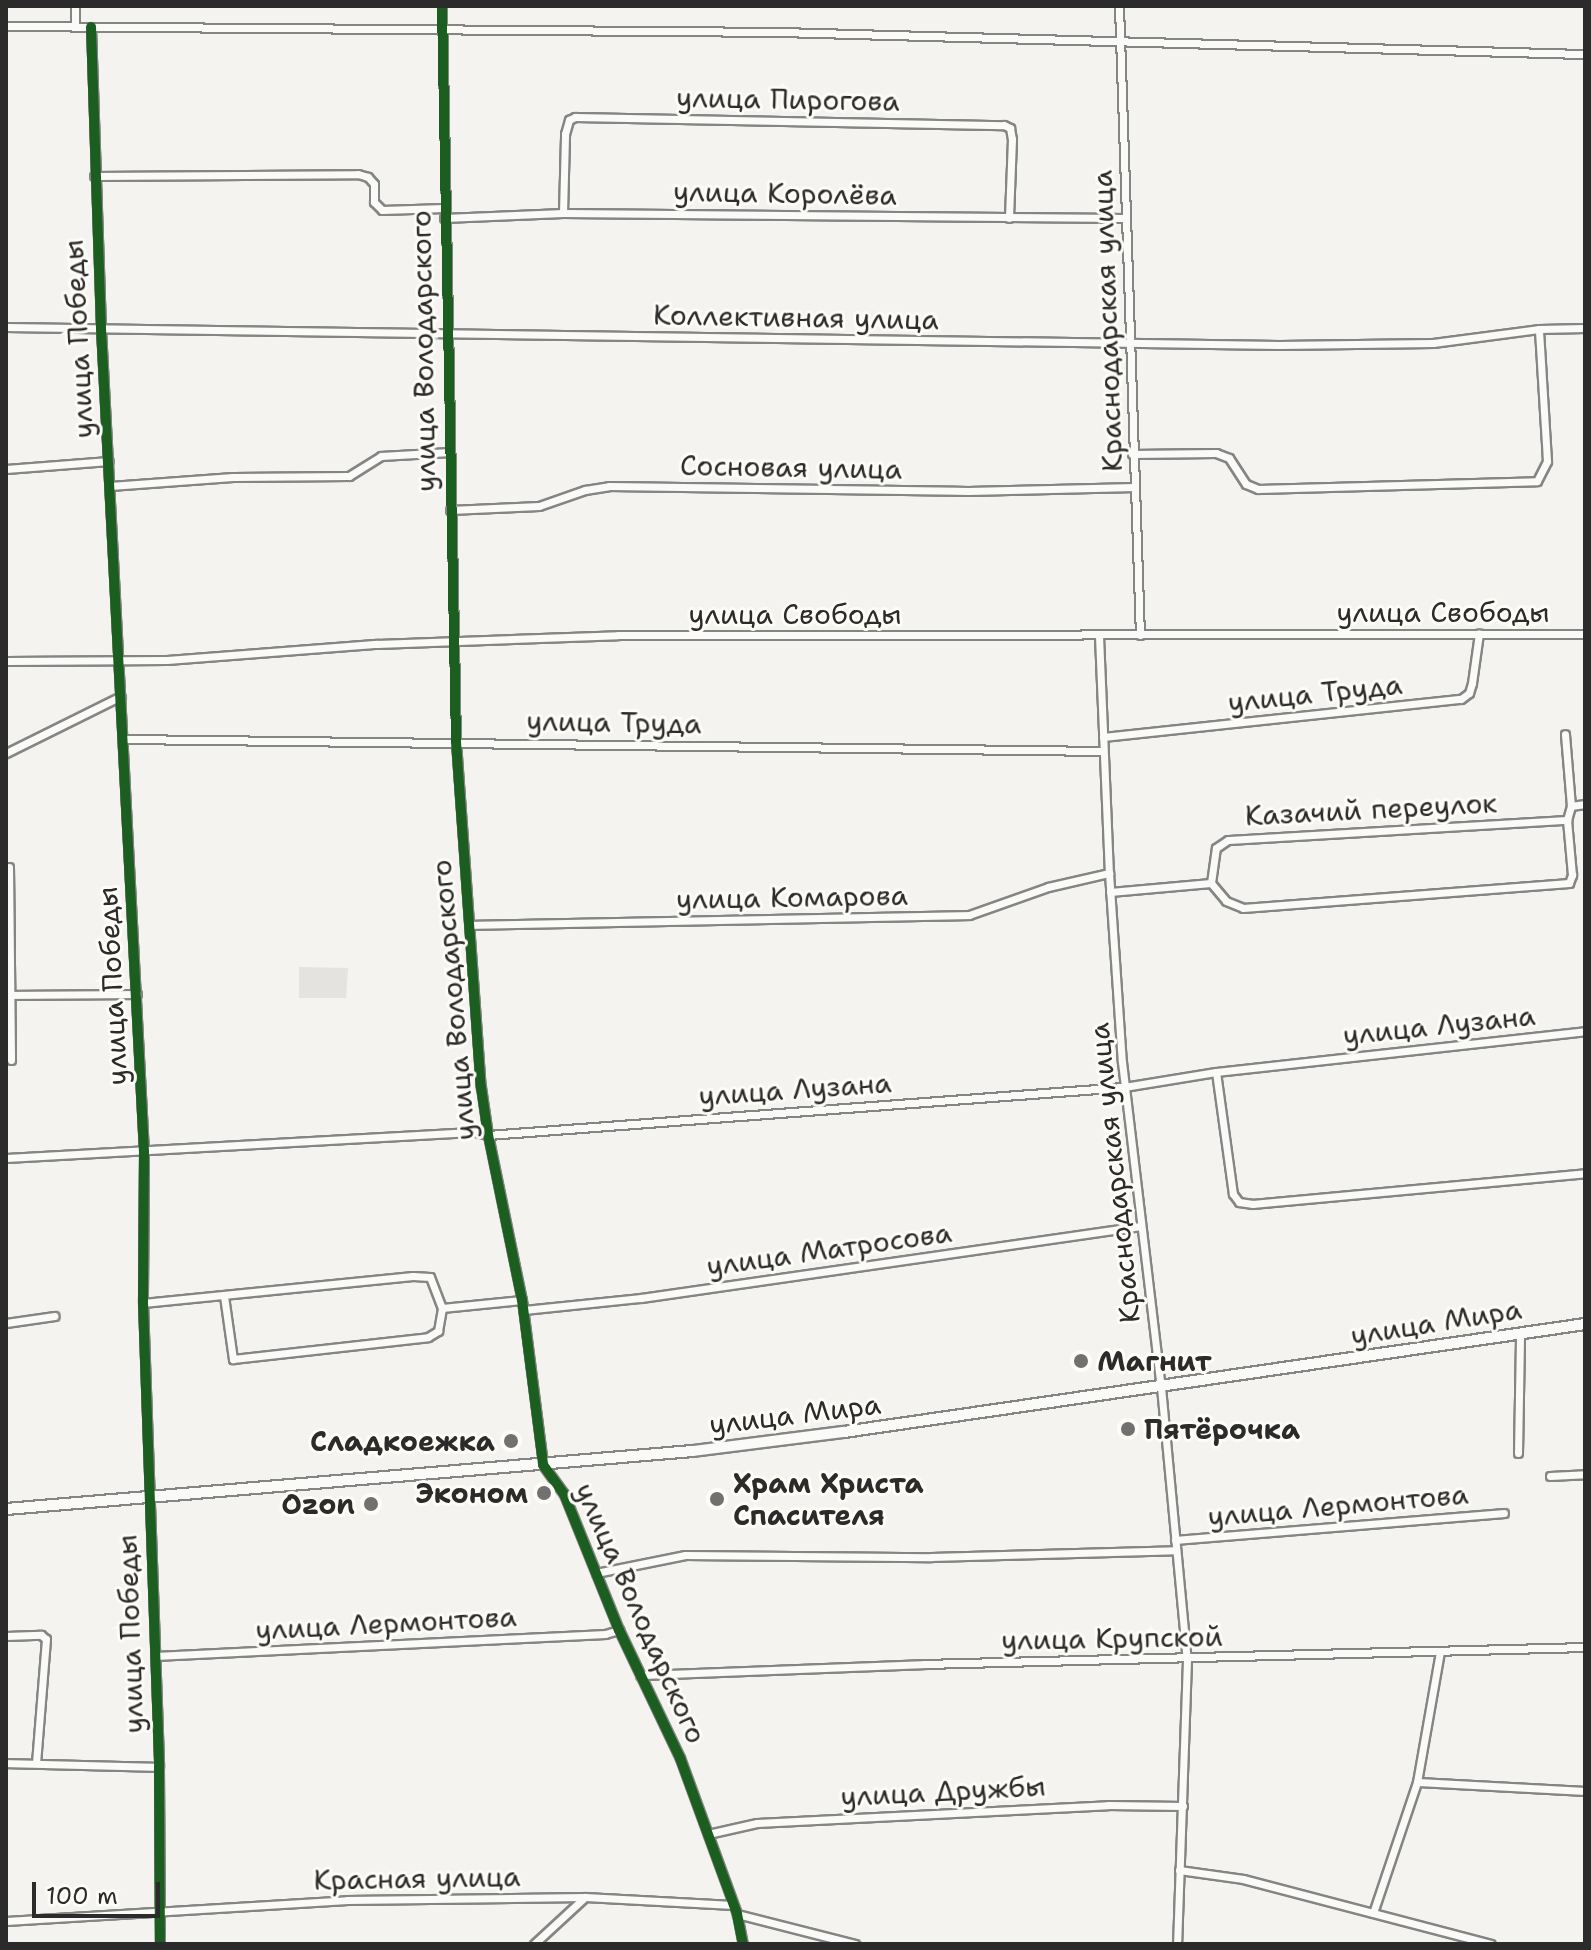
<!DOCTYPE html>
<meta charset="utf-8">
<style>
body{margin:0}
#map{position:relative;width:1591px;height:1950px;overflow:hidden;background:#f4f3f0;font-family:"Shantell Sans",sans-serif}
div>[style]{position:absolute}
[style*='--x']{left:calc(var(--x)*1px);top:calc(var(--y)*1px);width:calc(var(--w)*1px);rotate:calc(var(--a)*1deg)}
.green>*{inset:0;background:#e4e3e0}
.roads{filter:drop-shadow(2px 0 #858584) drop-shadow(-2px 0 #858584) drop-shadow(0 2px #858584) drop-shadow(0 -2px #858584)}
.minor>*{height:7px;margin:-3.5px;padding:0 3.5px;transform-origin:3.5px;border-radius:3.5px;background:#fafaf8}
.secondary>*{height:10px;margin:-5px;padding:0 5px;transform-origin:5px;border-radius:5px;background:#fafaf8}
.cycleway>*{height:10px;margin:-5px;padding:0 5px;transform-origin:5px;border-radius:5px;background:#1b5e20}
.dots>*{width:22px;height:22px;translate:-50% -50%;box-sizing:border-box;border:4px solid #fdfcf7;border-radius:50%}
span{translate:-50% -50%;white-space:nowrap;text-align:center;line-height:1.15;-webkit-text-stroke:6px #fdfcf7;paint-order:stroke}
.street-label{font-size:28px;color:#2b2b2b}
.poi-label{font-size:28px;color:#2b2b2b;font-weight:700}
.left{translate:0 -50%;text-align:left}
.right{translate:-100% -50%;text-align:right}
.frame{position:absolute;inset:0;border:8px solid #2b2b2b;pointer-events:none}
.scale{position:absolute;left:32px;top:1882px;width:128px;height:36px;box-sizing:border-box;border:4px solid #2b2b2b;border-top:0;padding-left:10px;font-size:24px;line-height:28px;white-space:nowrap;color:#2b2b2b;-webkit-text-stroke:6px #fdfcf7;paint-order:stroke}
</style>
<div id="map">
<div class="green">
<div style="clip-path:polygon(299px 967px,348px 968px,346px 998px,299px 998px)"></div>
</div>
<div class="roads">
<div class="minor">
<div style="--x:75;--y:6;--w:21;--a:90"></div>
<div style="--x:442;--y:6;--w:736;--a:88.91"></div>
<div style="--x:456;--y:742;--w:346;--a:85.9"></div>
<div style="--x:481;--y:1087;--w:49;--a:81.7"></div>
<div style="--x:488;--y:1135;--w:168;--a:78.4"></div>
<div style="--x:522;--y:1300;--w:166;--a:82.7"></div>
<div style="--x:543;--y:1465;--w:36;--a:54"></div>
<div style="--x:564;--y:1494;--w:147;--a:68"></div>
<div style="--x:619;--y:1630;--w:142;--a:64.5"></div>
<div style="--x:680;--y:1758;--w:166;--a:69.9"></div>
<div style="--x:737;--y:1914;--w:31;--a:79"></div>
<div style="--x:1119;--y:6;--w:629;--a:88.09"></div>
<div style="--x:6;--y:26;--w:774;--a:0.44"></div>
<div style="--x:780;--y:32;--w:805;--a:1.57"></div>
<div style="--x:91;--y:27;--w:302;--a:88.1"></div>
<div style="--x:101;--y:329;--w:824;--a:87.01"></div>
<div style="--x:144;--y:1152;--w:151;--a:90.4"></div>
<div style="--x:143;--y:1303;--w:464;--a:88"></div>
<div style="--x:159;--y:1767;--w:177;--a:89.7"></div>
<div style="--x:94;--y:176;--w:264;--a:-0.4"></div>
<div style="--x:358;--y:174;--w:10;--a:17"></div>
<div style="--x:368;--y:177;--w:9;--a:49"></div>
<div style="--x:374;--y:184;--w:18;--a:90"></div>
<div style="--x:374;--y:202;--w:11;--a:45"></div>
<div style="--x:382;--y:210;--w:62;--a:-1.8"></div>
<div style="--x:563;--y:213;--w:79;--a:-88.5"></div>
<div style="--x:565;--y:134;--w:15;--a:-74"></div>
<div style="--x:569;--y:120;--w:7;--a:-27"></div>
<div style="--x:575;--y:117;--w:429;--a:1.1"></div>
<div style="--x:1004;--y:125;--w:7;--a:27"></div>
<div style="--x:1010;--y:128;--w:11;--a:80"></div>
<div style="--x:1012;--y:139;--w:79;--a:92.2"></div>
<div style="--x:444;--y:218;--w:119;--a:-2.4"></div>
<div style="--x:563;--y:213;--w:562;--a:0.51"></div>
<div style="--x:6;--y:327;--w:1273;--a:0.81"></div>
<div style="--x:1279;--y:345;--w:154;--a:-0.7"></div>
<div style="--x:1433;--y:343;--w:107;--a:-7.5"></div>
<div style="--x:1539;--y:329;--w:46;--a:-1.2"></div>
<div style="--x:1132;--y:454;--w:84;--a:-0.7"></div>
<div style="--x:1216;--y:453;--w:14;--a:21"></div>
<div style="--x:1229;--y:458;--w:31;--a:57"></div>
<div style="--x:1246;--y:484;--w:13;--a:23"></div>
<div style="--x:1258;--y:489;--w:279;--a:-1.6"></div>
<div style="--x:1537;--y:481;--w:22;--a:-63"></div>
<div style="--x:1547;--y:461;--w:132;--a:-93.5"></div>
<div style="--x:6;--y:469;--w:103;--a:-4.4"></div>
<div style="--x:110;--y:486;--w:123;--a:-4.2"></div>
<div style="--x:233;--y:477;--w:116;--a:-0.5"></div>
<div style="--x:349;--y:476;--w:38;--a:-32"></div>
<div style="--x:381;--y:456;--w:69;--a:-3.3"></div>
<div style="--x:450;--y:510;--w:89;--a:-2.6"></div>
<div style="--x:539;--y:506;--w:49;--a:-19.2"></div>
<div style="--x:585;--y:490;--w:24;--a:-9"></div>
<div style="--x:609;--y:486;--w:359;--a:0.8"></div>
<div style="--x:968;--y:491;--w:167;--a:-1.4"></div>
<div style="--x:1099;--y:636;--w:237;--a:87.6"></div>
<div style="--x:1109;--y:873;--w:189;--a:86.1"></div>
<div style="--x:1122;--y:1062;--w:327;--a:83.2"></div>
<div style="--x:1161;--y:1387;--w:274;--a:84.6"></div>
<div style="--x:1187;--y:1660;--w:284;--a:92"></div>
<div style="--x:6;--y:661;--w:161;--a:-0.4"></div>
<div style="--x:167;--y:660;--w:211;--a:-4.4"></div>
<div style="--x:377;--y:644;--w:241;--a:-2.1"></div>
<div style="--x:618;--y:635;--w:967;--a:-0.06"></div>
<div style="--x:1103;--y:737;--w:360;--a:-6.1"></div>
<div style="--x:1461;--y:699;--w:10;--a:-37"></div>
<div style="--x:1469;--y:693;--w:10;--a:-73"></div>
<div style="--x:1472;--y:683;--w:50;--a:-82"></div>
<div style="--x:124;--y:739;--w:979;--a:0.7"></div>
<div style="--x:6;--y:753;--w:128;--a:-26.4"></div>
<div style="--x:1571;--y:806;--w:14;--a:-8"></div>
<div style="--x:9;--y:867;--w:193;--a:89.4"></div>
<div style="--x:1211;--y:883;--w:23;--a:50"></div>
<div style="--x:1226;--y:901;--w:18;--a:22"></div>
<div style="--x:1243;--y:908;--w:327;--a:-4.4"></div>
<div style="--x:1569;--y:883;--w:9;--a:-69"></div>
<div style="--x:1572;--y:875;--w:55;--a:-95.2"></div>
<div style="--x:1567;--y:820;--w:15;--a:-74"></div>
<div style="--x:1571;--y:806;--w:72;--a:-94.8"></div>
<div style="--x:1211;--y:883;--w:35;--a:-82"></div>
<div style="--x:1216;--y:848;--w:14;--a:-34"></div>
<div style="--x:1228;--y:840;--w:340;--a:-3.4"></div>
<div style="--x:1110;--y:892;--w:101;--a:-5.1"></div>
<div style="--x:469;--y:925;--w:500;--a:-1.15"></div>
<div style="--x:969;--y:915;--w:84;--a:-19.5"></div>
<div style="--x:1048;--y:887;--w:63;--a:-12.9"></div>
<div style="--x:6;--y:995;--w:131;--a:-0.4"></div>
<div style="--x:1216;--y:1072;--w:123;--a:82.1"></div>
<div style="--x:1233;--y:1194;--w:10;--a:53"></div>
<div style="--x:1239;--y:1202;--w:14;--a:8"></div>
<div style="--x:1253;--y:1204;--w:333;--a:-5.3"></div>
<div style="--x:6;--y:1158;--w:471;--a:-3.2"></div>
<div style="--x:476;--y:1132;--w:12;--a:14"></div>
<div style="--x:488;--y:1135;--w:638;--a:-4.32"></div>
<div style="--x:1124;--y:1087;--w:93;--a:-9.3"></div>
<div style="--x:1216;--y:1072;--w:371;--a:-6.3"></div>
<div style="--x:224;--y:1296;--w:64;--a:81.9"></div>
<div style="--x:233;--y:1359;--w:196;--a:-6.4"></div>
<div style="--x:428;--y:1337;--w:12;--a:-31"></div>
<div style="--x:438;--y:1331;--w:23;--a:-80"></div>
<div style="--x:143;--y:1303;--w:271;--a:-5.7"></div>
<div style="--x:413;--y:1276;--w:17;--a:3"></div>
<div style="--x:430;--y:1277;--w:33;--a:69"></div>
<div style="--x:442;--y:1308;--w:80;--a:-5.7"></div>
<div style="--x:524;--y:1310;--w:118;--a:-5.9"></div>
<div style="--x:641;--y:1298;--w:505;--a:-8.19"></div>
<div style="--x:6;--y:1323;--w:49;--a:-8.3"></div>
<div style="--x:1518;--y:1453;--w:120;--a:-89"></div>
<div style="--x:1550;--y:1476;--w:35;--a:-3"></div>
<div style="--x:1175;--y:1540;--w:330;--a:-4.7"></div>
<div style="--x:596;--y:1573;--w:91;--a:-11.4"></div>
<div style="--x:685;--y:1555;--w:246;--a:0.5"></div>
<div style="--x:931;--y:1557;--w:245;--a:-1.6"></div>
<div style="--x:6;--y:1636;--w:35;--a:-2"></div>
<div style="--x:41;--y:1635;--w:6;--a:39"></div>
<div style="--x:46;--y:1639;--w:124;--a:94.6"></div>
<div style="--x:155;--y:1656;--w:451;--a:-2.8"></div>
<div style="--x:605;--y:1634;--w:15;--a:-16"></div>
<div style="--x:640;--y:1675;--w:284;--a:-2.2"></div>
<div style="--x:924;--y:1664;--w:661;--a:-1.47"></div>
<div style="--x:6;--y:1763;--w:153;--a:1.5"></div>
<div style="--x:1417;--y:1782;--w:165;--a:3.1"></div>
<div style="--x:708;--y:1834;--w:50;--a:-12.7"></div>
<div style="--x:757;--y:1823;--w:351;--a:-2.9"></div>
<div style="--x:1108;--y:1805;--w:75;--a:0.8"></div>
<div style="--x:1179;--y:1870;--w:65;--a:8"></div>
<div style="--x:1243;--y:1879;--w:256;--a:14.7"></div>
<div style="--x:1373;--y:1913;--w:138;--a:-71.4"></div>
<div style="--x:1417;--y:1782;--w:132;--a:-80"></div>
<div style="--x:737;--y:1914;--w:122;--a:14.3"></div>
<div style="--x:6;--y:1921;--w:342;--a:-3.5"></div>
<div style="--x:347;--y:1900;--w:238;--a:-0.7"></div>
<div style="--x:585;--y:1897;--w:148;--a:3.1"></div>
<div style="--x:534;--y:1944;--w:69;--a:-42.7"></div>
</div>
<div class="secondary">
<div style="--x:6;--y:1509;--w:689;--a:-4.83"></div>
<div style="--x:693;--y:1451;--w:152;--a:-7.2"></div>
<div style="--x:844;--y:1432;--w:749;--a:-8.29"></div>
</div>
</div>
<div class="cycleway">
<div style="--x:442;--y:6;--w:736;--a:88.91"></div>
<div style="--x:456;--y:742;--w:346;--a:85.9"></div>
<div style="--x:481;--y:1087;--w:49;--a:81.7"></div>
<div style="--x:488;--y:1135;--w:168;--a:78.4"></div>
<div style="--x:522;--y:1300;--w:166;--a:82.7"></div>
<div style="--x:543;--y:1465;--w:36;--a:54"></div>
<div style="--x:564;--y:1494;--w:147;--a:68"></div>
<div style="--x:619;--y:1630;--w:142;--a:64.5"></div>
<div style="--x:680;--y:1758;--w:166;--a:69.9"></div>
<div style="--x:737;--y:1914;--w:31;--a:79"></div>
<div style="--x:91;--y:27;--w:302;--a:88.1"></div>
<div style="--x:101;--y:329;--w:824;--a:87.01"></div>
<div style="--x:144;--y:1152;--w:151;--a:90.4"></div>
<div style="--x:143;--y:1303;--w:464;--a:88"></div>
<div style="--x:159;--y:1767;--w:177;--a:89.7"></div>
</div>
<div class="dots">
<div style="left:1081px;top:1361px;background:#717170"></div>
<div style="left:1128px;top:1429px;background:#717170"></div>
<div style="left:511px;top:1441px;background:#717170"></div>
<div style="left:544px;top:1493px;background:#717170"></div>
<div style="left:717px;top:1499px;background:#717170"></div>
<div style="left:371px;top:1504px;background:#717170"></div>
</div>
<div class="street-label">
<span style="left:788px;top:99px;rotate:1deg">улица Пирогова</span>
<span style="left:785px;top:193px;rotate:1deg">улица Королёва</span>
<span style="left:796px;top:317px;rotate:1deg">Коллективная улица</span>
<span style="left:1107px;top:321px;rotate:-92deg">Краснодарская улица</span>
<span style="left:78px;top:339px;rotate:-93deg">улица Победы</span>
<span style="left:423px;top:351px;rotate:-91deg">улица Володарского</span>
<span style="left:791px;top:467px;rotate:1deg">Сосновая улица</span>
<span style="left:1443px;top:612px">улица Свободы</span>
<span style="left:795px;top:614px">улица Свободы</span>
<span style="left:1315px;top:693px;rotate:-6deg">улица Труда</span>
<span style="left:614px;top:722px;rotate:1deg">улица Труда</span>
<span style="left:1371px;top:809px;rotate:-3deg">Казачий переулок</span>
<span style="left:792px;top:897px;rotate:-1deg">улица Комарова</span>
<span style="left:112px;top:986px;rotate:-93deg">улица Победы</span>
<span style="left:453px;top:1000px;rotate:-95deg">улица Володарского</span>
<span style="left:1439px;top:1025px;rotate:-6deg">улица Лузана</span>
<span style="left:795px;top:1089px;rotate:-4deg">улица Лузана</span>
<span style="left:1114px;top:1173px;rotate:-96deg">Краснодарская улица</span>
<span style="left:829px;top:1249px;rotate:-8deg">улица Матросова</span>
<span style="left:1436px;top:1322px;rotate:-9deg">улица Мира</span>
<span style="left:795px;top:1414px;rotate:-7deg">улица Мира</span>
<span style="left:1338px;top:1505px;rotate:-5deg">улица Лермонтова</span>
<span style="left:641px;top:1613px;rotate:66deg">улица Володарского</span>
<span style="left:386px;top:1623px;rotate:-3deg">улица Лермонтова</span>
<span style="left:130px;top:1634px;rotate:-92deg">улица Победы</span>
<span style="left:1112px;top:1638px;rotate:-1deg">улица Крупской</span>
<span style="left:943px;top:1791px;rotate:-3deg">улица Дружбы</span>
<span style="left:417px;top:1878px;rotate:-1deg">Красная улица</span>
</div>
<div class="poi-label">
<span class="left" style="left:1097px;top:1361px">Магнит</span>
<span class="left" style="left:1144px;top:1429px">Пятёрочка</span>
<span class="right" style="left:495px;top:1441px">Сладкоежка</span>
<span class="left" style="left:733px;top:1499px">Храм Христа<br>Спасителя</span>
<span class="right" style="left:528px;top:1493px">Эконом</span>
<span class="right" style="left:355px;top:1504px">Ozon</span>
</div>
<div class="frame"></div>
<div class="scale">100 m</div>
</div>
